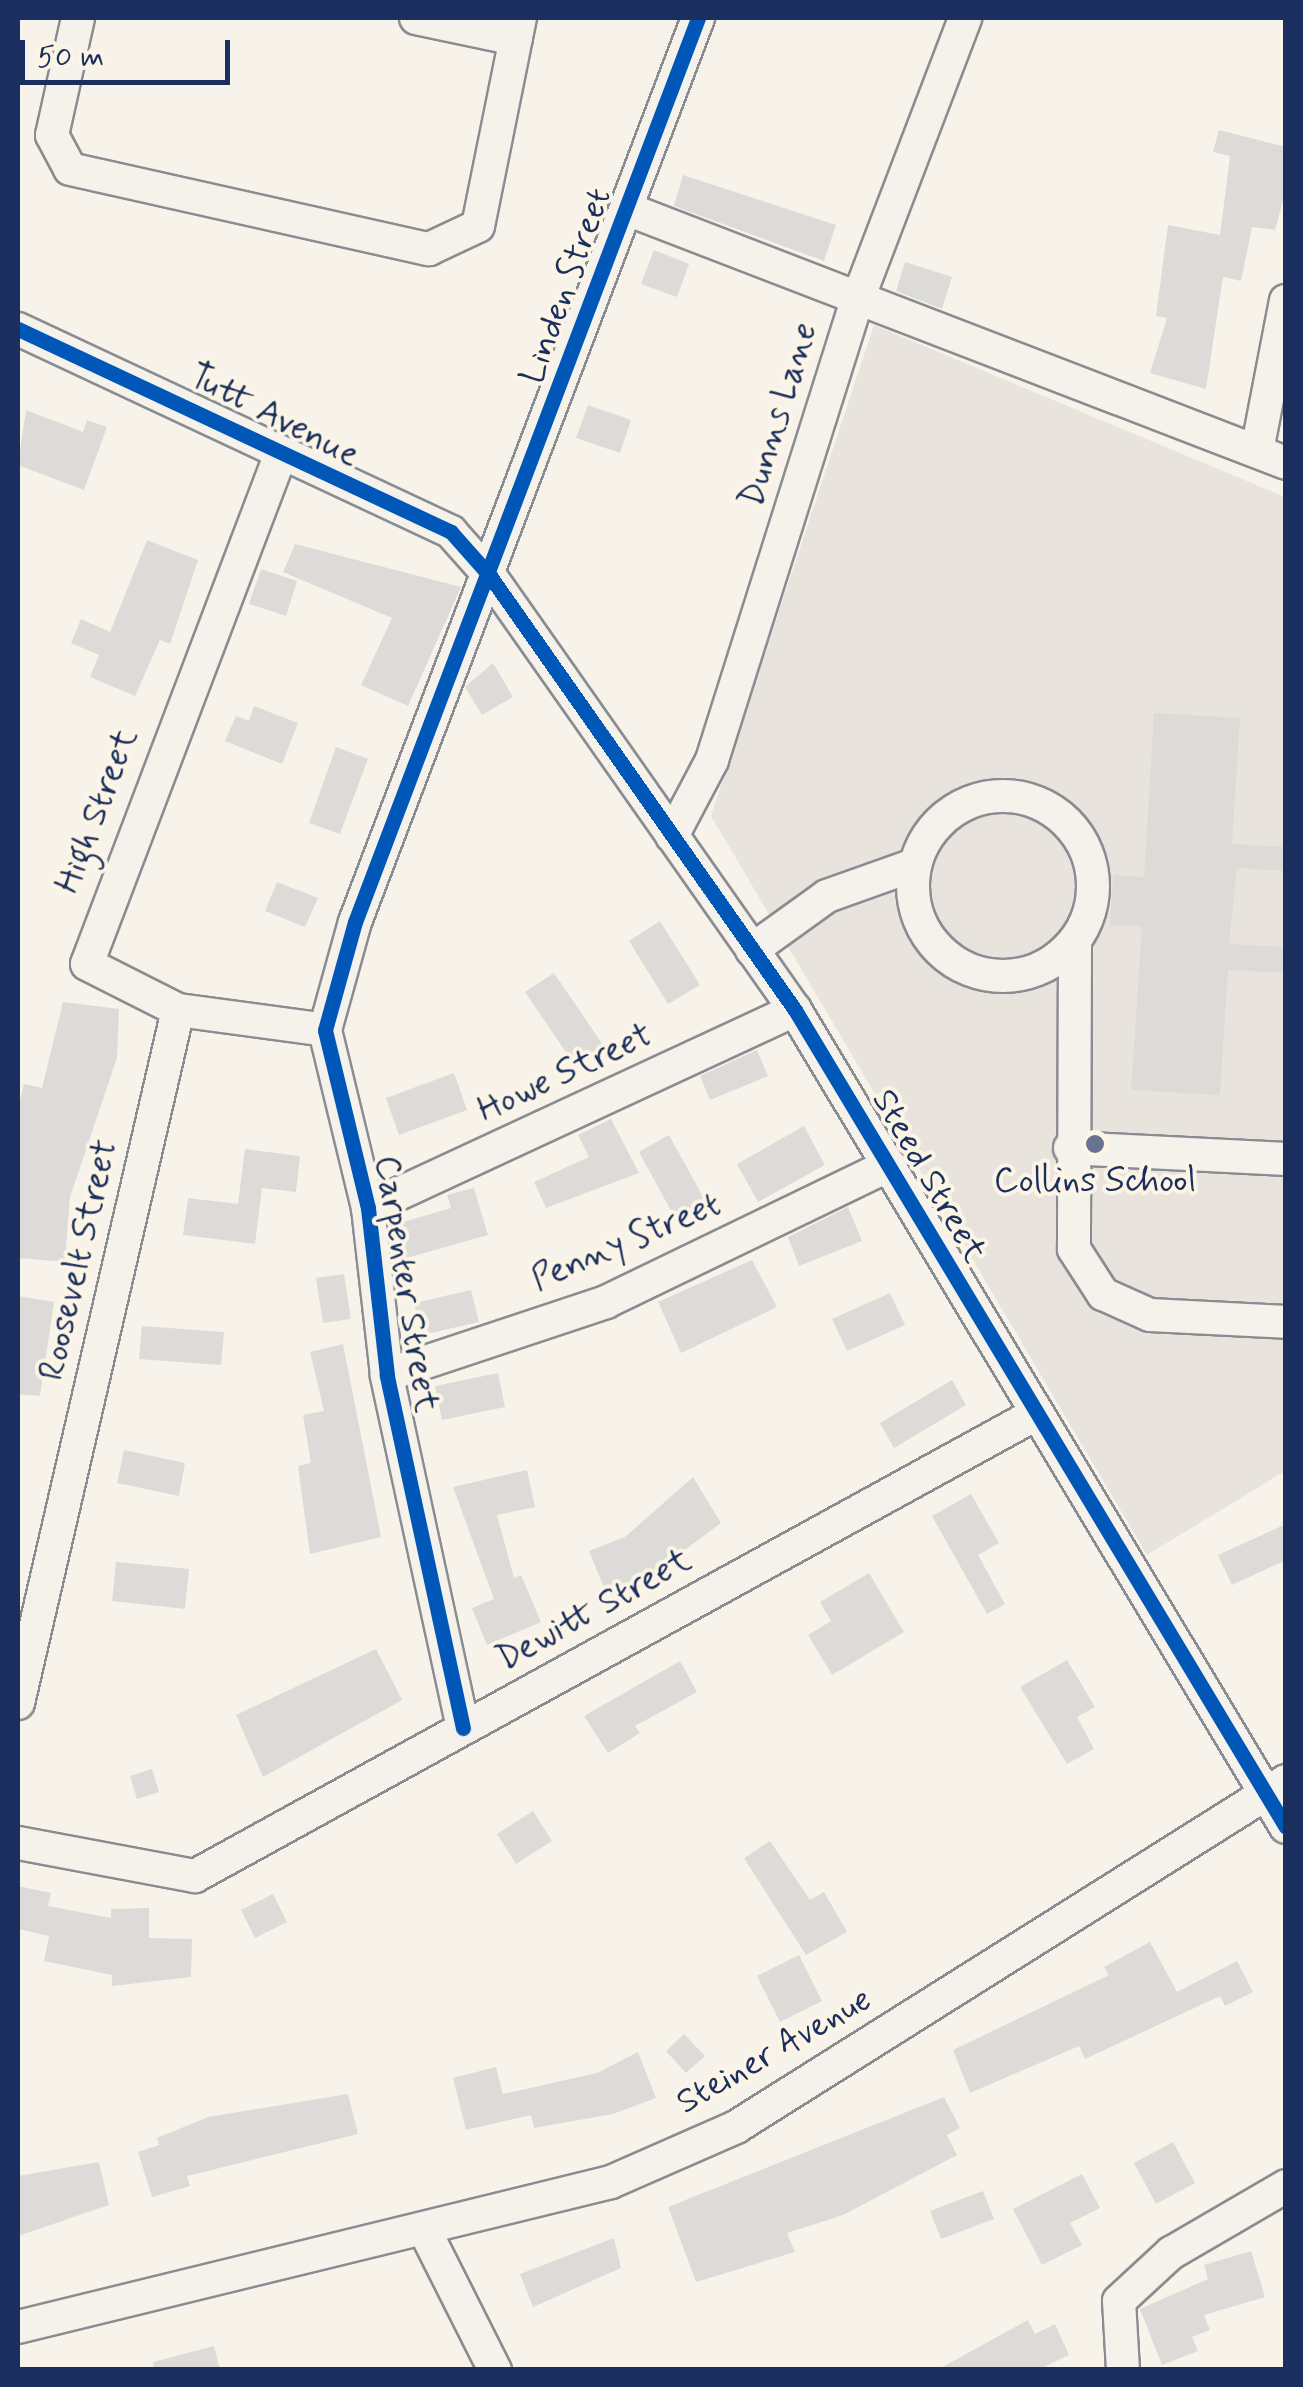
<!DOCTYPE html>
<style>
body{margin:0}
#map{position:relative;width:1303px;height:2387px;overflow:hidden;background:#f7f3ea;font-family:Mynerve,sans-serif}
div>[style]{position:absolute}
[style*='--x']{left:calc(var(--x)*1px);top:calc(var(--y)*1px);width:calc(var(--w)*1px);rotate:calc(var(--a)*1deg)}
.built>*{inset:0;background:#e8e4dd}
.building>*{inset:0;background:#dddbd7}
.roads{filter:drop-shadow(2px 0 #8a8c91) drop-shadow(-2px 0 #8a8c91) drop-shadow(0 2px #8a8c91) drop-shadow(0 -2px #8a8c91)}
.minor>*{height:32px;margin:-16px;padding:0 16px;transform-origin:16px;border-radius:16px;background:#f5f2ec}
.minor>.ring{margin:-16px;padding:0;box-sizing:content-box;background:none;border:32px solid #f5f2ec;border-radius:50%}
.cycleway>*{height:15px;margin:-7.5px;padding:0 7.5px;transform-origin:7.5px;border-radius:7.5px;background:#0057b8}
.dots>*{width:28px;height:28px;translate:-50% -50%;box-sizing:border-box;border:5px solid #fcf5e5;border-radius:50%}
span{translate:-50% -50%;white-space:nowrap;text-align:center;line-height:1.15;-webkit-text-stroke:8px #fcf5e5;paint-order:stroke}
.street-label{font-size:35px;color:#1b2f5e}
.poi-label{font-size:35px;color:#1b2f5e}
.frame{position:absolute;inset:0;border:20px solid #1b2f5e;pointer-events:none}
.scale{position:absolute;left:20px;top:40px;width:210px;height:45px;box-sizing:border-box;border:5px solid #1b2f5e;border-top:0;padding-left:12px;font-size:30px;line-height:35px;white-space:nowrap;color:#1b2f5e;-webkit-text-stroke:8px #fcf5e5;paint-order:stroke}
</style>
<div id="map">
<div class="built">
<div style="clip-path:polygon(874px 325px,1285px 497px,1285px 1471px,1147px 1555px,711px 816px)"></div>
</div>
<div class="building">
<div style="clip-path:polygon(1219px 130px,1286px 147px,1286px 189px,1275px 230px,1252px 227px,1241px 281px,1223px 277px,1206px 389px,1150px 373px,1167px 318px,1156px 316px,1168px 225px,1220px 235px,1230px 156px,1213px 152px)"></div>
<div style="clip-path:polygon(683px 175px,836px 225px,824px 261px,674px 206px)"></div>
<div style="clip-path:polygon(654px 250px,689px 264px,677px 297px,641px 284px)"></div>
<div style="clip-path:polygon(905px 262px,952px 277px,942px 309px,896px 291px)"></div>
<div style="clip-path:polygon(588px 405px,631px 420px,620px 453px,576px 438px)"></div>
<div style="clip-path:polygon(26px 410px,83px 432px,87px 420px,107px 427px,84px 490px,18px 465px)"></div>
<div style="clip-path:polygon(147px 540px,198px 560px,170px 644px,160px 640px,135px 696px,90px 677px,99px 655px,71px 643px,81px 619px,110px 632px)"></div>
<div style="clip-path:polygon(295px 544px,461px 587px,408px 706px,361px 685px,392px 618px,283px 572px)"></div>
<div style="clip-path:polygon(261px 569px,297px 581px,286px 616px,249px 604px)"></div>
<div style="clip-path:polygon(493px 663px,513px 697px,482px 715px,465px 687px)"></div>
<div style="clip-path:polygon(254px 706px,298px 723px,282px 764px,225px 741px,236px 716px,249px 721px)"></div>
<div style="clip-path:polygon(1154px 713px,1240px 718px,1232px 844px,1286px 847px,1286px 871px,1237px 868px,1229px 944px,1286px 947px,1286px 973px,1228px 970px,1220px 1095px,1131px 1090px,1142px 926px,1110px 925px,1113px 875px,1144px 877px)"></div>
<div style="clip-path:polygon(336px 747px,368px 759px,340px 834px,309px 823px)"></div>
<div style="clip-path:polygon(277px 882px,318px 898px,305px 927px,265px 911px)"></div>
<div style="clip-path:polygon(660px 921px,700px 985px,668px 1004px,629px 941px)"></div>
<div style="clip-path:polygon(554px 973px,605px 1048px,576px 1067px,525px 992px)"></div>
<div style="clip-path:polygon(63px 1002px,119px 1009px,117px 1058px,70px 1197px,65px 1262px,18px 1258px,18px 1109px,24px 1084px,42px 1088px)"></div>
<div style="clip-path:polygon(757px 1050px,768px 1076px,710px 1100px,700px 1076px)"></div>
<div style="clip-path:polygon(454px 1073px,467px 1110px,399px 1135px,386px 1098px)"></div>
<div style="clip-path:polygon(611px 1119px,639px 1173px,546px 1208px,534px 1182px,589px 1157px,578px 1135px)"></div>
<div style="clip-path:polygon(804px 1126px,825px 1165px,758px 1202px,737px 1164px)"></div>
<div style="clip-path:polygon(669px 1135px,712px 1213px,681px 1229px,639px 1152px)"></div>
<div style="clip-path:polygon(245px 1149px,300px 1156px,296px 1192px,262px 1188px,255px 1244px,183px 1235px,188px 1198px,238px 1204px)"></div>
<div style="clip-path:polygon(474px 1188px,488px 1235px,403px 1259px,393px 1225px,451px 1208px,447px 1195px)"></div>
<div style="clip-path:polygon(848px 1207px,862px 1241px,799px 1266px,788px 1237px)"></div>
<div style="clip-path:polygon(752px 1260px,777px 1307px,681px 1353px,658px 1302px)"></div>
<div style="clip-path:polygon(344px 1274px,351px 1319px,323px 1323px,316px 1278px)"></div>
<div style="clip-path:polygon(471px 1290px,479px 1322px,422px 1335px,414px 1303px)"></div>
<div style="clip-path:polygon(890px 1293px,905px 1325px,847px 1351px,832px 1319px)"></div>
<div style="clip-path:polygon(18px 1296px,54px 1302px,40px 1396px,18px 1394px)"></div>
<div style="clip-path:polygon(142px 1326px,224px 1332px,221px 1365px,139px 1359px)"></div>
<div style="clip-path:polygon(343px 1344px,381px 1537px,310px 1554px,298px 1466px,311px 1463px,303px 1415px,324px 1411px,310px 1352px)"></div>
<div style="clip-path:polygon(498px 1373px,505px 1407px,442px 1420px,435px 1386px)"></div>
<div style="clip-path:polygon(952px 1380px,966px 1405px,894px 1448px,880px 1423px)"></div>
<div style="clip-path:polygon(124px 1450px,185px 1463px,179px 1496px,117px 1483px)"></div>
<div style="clip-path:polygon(527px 1470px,535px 1507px,497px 1515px,514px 1578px,521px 1575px,541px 1622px,487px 1645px,472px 1608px,494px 1599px,453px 1487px)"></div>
<div style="clip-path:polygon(693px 1477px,721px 1523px,643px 1581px,607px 1595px,589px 1551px,625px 1537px)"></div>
<div style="clip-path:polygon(971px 1494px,999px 1543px,978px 1555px,1005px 1604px,987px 1614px,932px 1516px)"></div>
<div style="clip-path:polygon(1286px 1524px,1286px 1560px,1232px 1585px,1218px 1555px)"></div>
<div style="clip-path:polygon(116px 1562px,189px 1569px,185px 1609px,112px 1601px)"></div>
<div style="clip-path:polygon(869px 1573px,904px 1632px,832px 1675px,808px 1635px,831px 1621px,820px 1602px)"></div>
<div style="clip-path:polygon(376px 1649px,402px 1700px,263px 1777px,236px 1715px)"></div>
<div style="clip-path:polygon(1067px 1660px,1095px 1707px,1077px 1717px,1094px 1749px,1067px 1764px,1020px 1687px)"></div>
<div style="clip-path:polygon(680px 1661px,697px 1692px,635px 1726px,640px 1733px,608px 1753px,584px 1716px)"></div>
<div style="clip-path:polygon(152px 1769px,159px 1792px,137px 1799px,130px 1776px)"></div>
<div style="clip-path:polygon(533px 1811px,552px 1841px,516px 1864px,497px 1834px)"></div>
<div style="clip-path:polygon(770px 1841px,810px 1900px,824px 1892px,847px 1932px,806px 1955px,744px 1858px)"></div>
<div style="clip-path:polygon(18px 1886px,51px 1893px,48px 1906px,111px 1918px,111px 1909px,149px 1908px,149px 1938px,192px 1939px,191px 1977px,112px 1986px,112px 1975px,44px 1961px,49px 1936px,18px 1929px)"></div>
<div style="clip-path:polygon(273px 1894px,287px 1922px,255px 1938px,241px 1910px)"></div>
<div style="clip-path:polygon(1150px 1942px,1177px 1992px,1237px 1961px,1253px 1992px,1225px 2006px,1220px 1996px,1085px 2059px,1079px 2046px,970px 2093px,953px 2050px,1109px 1975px,1104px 1967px)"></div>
<div style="clip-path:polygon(799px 1955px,822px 2001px,780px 2022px,757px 1976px)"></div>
<div style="clip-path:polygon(684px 2034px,705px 2056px,686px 2073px,666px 2051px)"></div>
<div style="clip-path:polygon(638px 2052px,656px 2098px,613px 2114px,534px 2128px,531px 2115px,466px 2130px,453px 2078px,496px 2067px,503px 2094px,597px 2073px)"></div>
<div style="clip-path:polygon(348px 2094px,358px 2134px,187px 2176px,190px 2186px,152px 2197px,138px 2152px,159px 2145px,157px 2138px,208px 2117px)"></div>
<div style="clip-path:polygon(944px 2097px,960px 2128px,947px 2135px,957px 2155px,843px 2215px,787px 2233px,795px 2252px,696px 2282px,668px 2207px)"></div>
<div style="clip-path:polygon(1173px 2142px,1195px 2183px,1156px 2204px,1134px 2163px)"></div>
<div style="clip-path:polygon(99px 2162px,109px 2205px,18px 2236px,18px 2176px)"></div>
<div style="clip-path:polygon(1082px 2174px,1100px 2208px,1070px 2223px,1082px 2245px,1042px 2265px,1013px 2209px)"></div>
<div style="clip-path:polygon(983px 2191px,994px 2219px,941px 2239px,930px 2211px)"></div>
<div style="clip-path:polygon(614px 2238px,621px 2268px,533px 2307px,520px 2274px)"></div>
<div style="clip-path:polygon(1251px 2251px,1265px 2297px,1204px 2315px,1210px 2330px,1192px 2337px,1198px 2351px,1162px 2365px,1140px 2309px,1208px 2279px,1204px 2265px)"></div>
<div style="clip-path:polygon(1028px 2320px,1035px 2334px,1055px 2324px,1069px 2355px,1037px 2370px,937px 2370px)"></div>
<div style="clip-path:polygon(214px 2346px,220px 2370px,154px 2370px,153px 2362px)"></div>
</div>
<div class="roads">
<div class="minor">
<div style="--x:78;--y:18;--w:120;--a:102.5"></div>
<div style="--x:52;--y:135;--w:38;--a:62"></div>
<div style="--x:70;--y:169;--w:368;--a:12.6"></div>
<div style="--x:429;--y:249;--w:54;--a:-25.1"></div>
<div style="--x:478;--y:226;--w:212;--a:-78.6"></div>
<div style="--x:416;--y:18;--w:102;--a:11.9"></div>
<div style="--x:627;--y:209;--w:706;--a:21.08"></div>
<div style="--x:18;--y:329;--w:478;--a:25.1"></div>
<div style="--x:451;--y:532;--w:59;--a:48.4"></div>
<div style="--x:490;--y:576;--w:530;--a:54.9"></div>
<div style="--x:795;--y:1010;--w:953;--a:59"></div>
<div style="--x:1257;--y:451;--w:153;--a:-79.1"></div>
<div style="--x:280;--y:456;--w:543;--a:110.8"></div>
<div style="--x:87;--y:964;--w:102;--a:26.8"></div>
<div style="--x:178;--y:1010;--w:148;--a:7.7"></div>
<div class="ring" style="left:913px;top:796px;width:148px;height:148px"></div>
<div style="--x:672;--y:836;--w:86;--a:-62.2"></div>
<div style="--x:712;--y:760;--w:478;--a:-72.5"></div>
<div style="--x:856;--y:304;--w:306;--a:-69.1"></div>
<div style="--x:1075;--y:945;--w:304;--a:90.2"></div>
<div style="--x:1074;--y:1249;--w:54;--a:57.2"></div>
<div style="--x:1103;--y:1294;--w:51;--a:24.1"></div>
<div style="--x:1150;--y:1315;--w:136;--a:2.9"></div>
<div style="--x:752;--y:950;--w:92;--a:-35.8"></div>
<div style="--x:827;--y:896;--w:92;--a:-19.6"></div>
<div style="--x:1070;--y:1148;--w:216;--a:2.9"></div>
<div style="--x:368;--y:1208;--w:471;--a:-24.9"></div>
<div style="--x:387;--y:1375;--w:231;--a:-18.4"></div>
<div style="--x:606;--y:1302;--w:315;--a:-25.8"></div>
<div style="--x:18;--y:1703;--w:711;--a:-77"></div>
<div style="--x:463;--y:1728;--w:361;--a:-102.2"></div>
<div style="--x:387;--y:1375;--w:168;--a:-96.5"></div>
<div style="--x:368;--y:1208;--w:183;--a:-103.6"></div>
<div style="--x:325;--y:1030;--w:112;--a:-74.5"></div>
<div style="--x:355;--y:922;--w:967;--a:-69.22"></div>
<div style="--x:18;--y:1843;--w:180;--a:10.6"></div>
<div style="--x:195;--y:1876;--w:955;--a:-28.79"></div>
<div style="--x:425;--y:2231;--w:156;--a:63.3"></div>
<div style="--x:18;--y:2327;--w:610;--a:-13.74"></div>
<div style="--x:611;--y:2182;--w:137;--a:-23.7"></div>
<div style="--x:736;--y:2127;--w:650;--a:-32.17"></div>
<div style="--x:1123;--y:2370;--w:69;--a:-93.3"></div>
<div style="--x:1119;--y:2301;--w:71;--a:-42.7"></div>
<div style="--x:1171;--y:2253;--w:133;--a:-30.2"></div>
</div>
</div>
<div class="cycleway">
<div style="--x:18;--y:329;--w:478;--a:25.1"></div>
<div style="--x:451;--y:532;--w:59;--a:48.4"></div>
<div style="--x:490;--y:576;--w:530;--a:54.9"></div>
<div style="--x:795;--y:1010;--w:953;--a:59"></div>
<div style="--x:463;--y:1728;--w:361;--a:-102.2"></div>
<div style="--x:387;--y:1375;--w:168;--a:-96.5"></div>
<div style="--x:368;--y:1208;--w:183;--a:-103.6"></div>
<div style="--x:325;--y:1030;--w:112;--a:-74.5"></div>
<div style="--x:355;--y:922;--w:967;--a:-69.22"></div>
</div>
<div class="dots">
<div style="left:1095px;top:1144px;background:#68748f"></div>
</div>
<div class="street-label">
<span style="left:566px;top:286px;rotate:-70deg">Linden Street</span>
<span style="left:779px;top:415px;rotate:-73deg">Dunns Lane</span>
<span style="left:274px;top:416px;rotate:27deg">Tutt Avenue</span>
<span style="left:97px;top:811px;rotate:-69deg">High Street</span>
<span style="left:565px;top:1073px;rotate:-25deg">Howe Street</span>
<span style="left:929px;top:1176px;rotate:60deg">Steed Street</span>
<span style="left:626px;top:1242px;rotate:-23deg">Penny Street</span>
<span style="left:79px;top:1260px;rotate:-77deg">Roosevelt Street</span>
<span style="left:406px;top:1284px;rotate:81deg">Carpenter Street</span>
<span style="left:594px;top:1610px;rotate:-29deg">Dewitt Street</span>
<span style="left:774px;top:2051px;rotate:-30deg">Steiner Avenue</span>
</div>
<div class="poi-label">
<span style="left:1095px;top:1181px">Collins School</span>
</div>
<div class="frame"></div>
<div class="scale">50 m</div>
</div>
